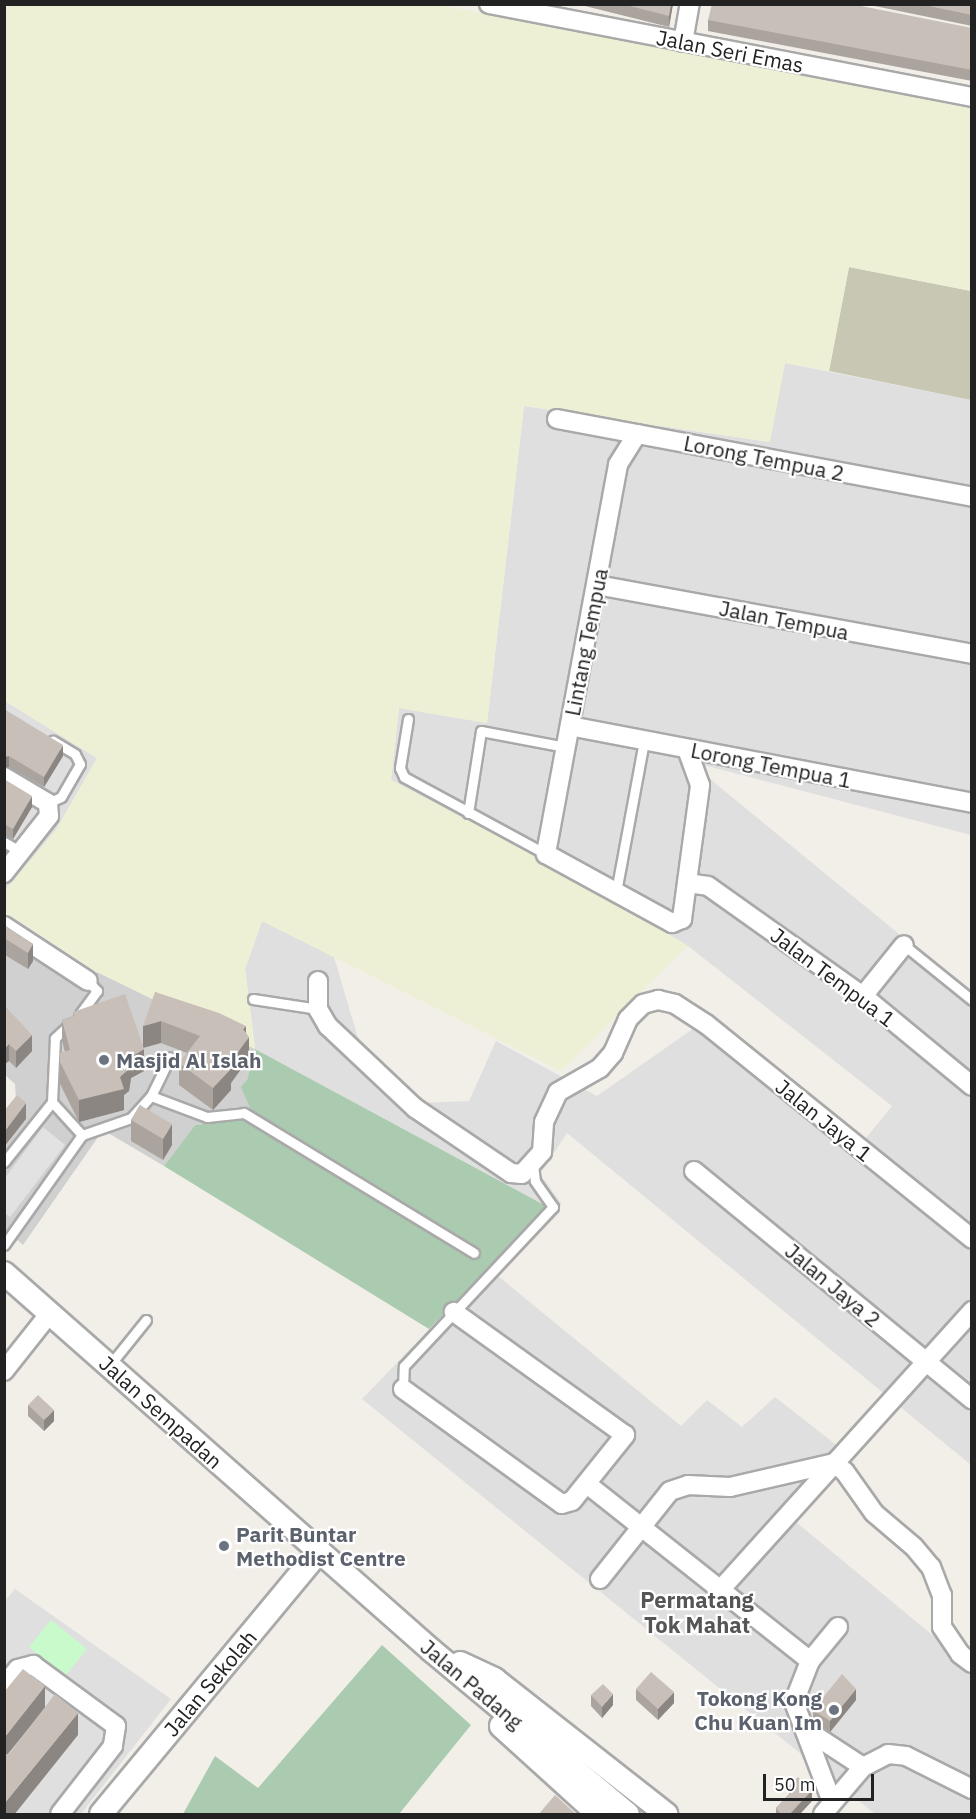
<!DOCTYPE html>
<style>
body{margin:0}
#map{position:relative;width:976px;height:1819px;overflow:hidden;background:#f2efe9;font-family:"IBM Plex Sans",sans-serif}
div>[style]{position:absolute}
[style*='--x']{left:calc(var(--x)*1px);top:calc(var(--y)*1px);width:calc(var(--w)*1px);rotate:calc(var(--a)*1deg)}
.residential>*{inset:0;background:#e0dfdf}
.religious>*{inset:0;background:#d0d0d0}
.construction>*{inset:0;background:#c7c7b4}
.farmland>*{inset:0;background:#eef0d5}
.cemetery>*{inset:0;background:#aacbaf}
.park>*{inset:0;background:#c8facc}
.parking>*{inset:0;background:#e2e2e2}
.roads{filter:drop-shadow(2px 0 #a9a9a9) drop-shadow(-2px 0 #a9a9a9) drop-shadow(0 2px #a9a9a9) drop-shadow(0 -2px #a9a9a9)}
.service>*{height:9px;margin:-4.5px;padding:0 4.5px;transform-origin:4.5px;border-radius:4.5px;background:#fff}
.minor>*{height:18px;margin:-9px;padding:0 9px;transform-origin:9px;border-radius:9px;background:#fff}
.tertiary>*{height:22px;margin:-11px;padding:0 11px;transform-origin:11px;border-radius:11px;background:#fff}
.wall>*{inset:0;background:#aba49e}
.shaded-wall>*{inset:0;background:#8b8681}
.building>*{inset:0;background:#c7bfb8}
.dots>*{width:16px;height:16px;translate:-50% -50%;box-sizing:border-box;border:3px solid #fff;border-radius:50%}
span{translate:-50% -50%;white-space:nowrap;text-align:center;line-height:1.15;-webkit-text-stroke:4.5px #fff;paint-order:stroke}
.street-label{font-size:21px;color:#222}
.worship-label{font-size:21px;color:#5b616d;font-weight:700}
.left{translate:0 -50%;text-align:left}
.right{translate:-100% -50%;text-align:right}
.neighbourhood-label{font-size:22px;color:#555;font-weight:700}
.frame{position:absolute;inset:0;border:6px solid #222;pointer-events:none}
.scale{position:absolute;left:763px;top:1774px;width:111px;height:27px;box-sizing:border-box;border:3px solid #222;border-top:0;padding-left:8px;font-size:18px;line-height:21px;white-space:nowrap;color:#222;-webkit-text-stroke:4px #fff;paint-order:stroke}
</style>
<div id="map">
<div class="residential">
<div style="clip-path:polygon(785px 363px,971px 400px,971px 835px,688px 761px,971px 993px,971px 1465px,567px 1133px,540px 1174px,561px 1203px,559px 1213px,498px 1276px,681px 1426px,707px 1400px,742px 1427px,775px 1397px,839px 1447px,833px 1477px,796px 1522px,971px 1667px,971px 1814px,875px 1814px,362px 1399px,548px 1207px,255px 1049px,245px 969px,262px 921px,334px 957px,360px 1045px,420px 1103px,469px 1101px,496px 1041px,597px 1096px,707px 1019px,861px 1144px,892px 1106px,688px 946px,551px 864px,391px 780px,399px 708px,487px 723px,524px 406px,769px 442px)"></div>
<div style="clip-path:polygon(5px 701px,97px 758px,56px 830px,5px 890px)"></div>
<div style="clip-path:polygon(15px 1589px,171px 1699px,81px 1814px,5px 1814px,4px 1602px)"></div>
</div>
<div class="religious">
<div style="clip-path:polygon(4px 932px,84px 986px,97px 972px,255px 1049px,247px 1080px,251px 1110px,246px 1119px,195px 1125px,164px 1166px,103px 1130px,23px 1245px,5px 1229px,5px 1117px,16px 1100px,15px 1084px,5px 1075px)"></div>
</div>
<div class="construction">
<div style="clip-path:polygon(849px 267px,971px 291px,971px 400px,829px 371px)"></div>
</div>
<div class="farmland">
<div style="clip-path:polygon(4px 5px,440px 5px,971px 108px,971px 291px,849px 267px,829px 371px,785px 363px,770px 442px,524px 406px,487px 723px,399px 708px,391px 780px,551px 864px,688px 946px,561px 1071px,262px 921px,245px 969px,255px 1049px,97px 972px,5px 912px,5px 890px,56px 830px,97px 758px,5px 701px)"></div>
</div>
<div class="cemetery">
<div style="clip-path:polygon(255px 1049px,548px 1207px,429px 1329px,164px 1166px,195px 1125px,247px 1119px,251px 1110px,241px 1087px,247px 1080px)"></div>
<div style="clip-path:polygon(382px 1645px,471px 1725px,399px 1814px,183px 1814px,215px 1756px,258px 1788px)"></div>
</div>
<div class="park">
<div style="clip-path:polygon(51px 1620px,87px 1649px,65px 1676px,29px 1647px)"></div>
</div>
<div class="parking">
<div style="clip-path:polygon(43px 1127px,65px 1145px,10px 1217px,5px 1213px,5px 1178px)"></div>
</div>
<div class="roads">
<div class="service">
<div style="--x:408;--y:719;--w:50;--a:99.3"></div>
<div style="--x:400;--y:768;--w:10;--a:66"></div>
<div style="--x:404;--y:777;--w:162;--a:28.5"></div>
<div style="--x:48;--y:803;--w:14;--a:-25"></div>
<div style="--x:61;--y:797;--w:38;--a:-60"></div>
<div style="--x:80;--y:764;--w:11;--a:-117"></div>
<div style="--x:75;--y:754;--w:26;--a:-149"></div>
<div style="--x:468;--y:813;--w:83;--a:-81"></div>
<div style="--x:481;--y:731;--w:86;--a:10.7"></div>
<div style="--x:4;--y:842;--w:20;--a:30"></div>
<div style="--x:616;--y:892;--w:154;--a:-79.5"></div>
<div style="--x:904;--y:945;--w:87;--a:39"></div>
<div style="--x:253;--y:999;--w:66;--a:8.7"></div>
<div style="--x:80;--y:1014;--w:29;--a:-54"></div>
<div style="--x:97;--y:991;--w:13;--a:-132"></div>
<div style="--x:70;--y:1024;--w:21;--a:137"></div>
<div style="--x:55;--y:1038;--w:64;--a:92.7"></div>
<div style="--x:52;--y:1102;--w:45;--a:47.7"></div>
<div style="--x:151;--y:1096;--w:60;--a:20.6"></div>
<div style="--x:207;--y:1117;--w:37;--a:-6"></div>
<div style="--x:244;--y:1113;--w:269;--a:31.3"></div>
<div style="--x:4;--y:1162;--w:77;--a:-51.3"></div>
<div style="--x:4;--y:1245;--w:135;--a:-54.7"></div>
<div style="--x:82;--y:1135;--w:52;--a:-19.1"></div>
<div style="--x:131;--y:1118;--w:30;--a:-48"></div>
<div style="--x:151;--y:1096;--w:43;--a:-64"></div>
<div style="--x:109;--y:1366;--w:59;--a:-51.2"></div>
<div style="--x:403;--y:1389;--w:23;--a:-88"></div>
<div style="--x:404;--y:1366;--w:218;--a:-46.9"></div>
<div style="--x:553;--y:1207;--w:32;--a:-125"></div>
<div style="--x:535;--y:1181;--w:16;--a:-97"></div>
</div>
<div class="minor">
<div style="--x:489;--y:4;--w:492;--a:10.9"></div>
<div style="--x:683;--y:42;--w:39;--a:-80"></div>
<div style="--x:557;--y:419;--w:422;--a:10.6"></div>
<div style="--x:637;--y:434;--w:36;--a:122"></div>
<div style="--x:618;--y:465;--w:396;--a:100.5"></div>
<div style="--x:546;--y:854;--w:144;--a:28.7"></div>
<div style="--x:672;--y:923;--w:11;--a:-22"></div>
<div style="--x:682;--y:919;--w:135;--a:-82.3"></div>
<div style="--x:700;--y:785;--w:38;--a:-110"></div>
<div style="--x:597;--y:585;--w:381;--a:10.4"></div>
<div style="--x:570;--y:726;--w:409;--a:10.8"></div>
<div style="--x:4;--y:777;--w:51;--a:30.6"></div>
<div style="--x:48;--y:803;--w:13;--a:86"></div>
<div style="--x:49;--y:816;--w:73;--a:128.3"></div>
<div style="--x:687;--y:883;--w:21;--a:8"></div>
<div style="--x:708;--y:886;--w:190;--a:35.4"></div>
<div style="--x:863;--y:996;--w:141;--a:39.5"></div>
<div style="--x:4;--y:926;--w:100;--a:33.2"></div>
<div style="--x:318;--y:981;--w:28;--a:90"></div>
<div style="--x:318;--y:1009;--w:20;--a:60"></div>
<div style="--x:328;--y:1026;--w:120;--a:43.3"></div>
<div style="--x:415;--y:1108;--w:116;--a:34.1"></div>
<div style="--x:511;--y:1173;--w:11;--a:5"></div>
<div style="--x:522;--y:1174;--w:30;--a:-48"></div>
<div style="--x:542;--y:1152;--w:30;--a:-86"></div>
<div style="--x:544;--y:1122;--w:33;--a:-65"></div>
<div style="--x:558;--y:1092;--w:48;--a:-29.7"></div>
<div style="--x:600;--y:1068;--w:20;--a:-49"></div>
<div style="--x:613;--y:1053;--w:37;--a:-66"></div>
<div style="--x:628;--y:1019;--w:21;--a:-45"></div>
<div style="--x:643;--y:1004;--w:16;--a:-15"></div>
<div style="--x:658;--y:1000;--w:17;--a:13"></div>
<div style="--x:675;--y:1004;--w:37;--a:33"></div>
<div style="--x:706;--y:1024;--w:342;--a:38.9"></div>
<div style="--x:863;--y:996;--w:65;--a:-51.2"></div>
<div style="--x:694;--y:1171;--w:360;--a:39.4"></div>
<div style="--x:4;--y:1371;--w:74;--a:-51.6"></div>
<div style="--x:403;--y:1389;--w:196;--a:35.9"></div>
<div style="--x:562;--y:1504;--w:10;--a:-17"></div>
<div style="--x:572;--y:1501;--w:85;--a:-51.2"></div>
<div style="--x:625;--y:1435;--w:211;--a:-144.3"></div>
<div style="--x:587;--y:1484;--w:285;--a:38.4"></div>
<div style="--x:600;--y:1579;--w:112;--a:-51.5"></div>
<div style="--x:670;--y:1491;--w:19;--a:-18"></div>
<div style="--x:688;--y:1485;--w:42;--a:2.7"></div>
<div style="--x:730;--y:1487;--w:107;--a:-13"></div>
<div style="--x:834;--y:1463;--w:14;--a:39"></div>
<div style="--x:845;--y:1472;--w:50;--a:54.7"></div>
<div style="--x:874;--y:1513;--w:52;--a:40.4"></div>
<div style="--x:914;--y:1547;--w:26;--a:50"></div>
<div style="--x:931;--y:1567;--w:30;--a:69"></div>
<div style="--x:942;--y:1595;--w:32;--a:90"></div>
<div style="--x:942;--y:1627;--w:32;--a:56"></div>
<div style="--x:960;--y:1654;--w:15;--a:37"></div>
<div style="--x:721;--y:1589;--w:375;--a:-47.9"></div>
<div style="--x:4;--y:1686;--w:22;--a:-51"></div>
<div style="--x:18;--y:1669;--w:16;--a:-15"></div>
<div style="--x:33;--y:1665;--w:103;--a:36.3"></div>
<div style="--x:116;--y:1726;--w:20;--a:99"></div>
<div style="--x:113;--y:1746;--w:86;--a:127.9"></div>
<div style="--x:805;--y:1729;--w:69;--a:33.2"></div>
<div style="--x:832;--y:1802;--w:107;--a:-110.8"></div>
<div style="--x:794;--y:1702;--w:44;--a:-68.7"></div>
<div style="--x:810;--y:1661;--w:44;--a:-50.5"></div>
<div style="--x:823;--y:1814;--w:62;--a:-49.6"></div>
<div style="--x:863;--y:1767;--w:28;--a:-27"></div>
<div style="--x:888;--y:1754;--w:18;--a:6"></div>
<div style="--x:906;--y:1756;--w:74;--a:26.6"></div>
</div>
<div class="tertiary">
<div style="--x:4;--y:1273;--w:570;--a:41.44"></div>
<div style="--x:431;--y:1650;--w:256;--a:39.8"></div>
<div style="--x:460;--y:1663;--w:38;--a:25"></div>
<div style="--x:494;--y:1679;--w:219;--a:38.1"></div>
<div style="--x:501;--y:1726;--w:131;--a:42.2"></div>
<div style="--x:101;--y:1814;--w:342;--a:-50.3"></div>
</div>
</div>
<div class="wall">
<div style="clip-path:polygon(577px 4px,673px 4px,669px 27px)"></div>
<div style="clip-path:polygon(865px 4px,972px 4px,972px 26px)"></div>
<div style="clip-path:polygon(708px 20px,972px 28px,972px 81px,708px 31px)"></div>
<div style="clip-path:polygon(4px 709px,63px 756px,44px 787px,9px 767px,4px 768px)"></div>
<div style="clip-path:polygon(4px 779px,32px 807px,13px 839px,4px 835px)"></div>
<div style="clip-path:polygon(4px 925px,33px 944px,33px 961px,28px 969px,5px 955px)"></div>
<div style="clip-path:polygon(155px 992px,246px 1033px,249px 1058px,231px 1083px,231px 1090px,213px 1110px,179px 1085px,179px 1063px,187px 1053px,161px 1043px)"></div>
<div style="clip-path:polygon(4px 1005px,32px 1051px,16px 1068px,9px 1061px)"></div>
<div style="clip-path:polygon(73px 1012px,144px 1071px,131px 1078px,129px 1091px,124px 1095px,124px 1110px,79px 1122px,60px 1084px,60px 1053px,65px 1052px,62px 1041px,62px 1020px,73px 1016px)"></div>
<div style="clip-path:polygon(140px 1105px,172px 1145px,163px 1160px,131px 1141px,131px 1120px)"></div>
<div style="clip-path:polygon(28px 1405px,54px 1421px,44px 1431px,28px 1416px)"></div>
<div style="clip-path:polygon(636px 1689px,674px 1703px,658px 1720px,636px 1700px)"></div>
<div style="clip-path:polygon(591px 1695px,613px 1705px,602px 1718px,591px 1706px)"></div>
<div style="clip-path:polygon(856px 1700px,830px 1732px,813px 1721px,813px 1710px)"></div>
<div style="clip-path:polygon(789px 1786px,812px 1801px,799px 1815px,776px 1815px,776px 1808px,789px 1794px)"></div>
</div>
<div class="shaded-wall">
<div style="clip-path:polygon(671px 4px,673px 4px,669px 27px,669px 16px)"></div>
<div style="clip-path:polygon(63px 745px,63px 756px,44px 787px,44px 777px)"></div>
<div style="clip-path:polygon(9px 756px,9px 767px,4px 768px,4px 757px)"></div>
<div style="clip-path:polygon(32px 796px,32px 807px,13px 839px,13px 829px)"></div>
<div style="clip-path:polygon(33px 944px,33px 961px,28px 969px,28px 953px)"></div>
<div style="clip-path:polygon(161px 1021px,161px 1043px,143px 1048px,143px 1026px)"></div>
<div style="clip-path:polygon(246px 1026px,246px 1041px,249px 1037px,249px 1058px,231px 1083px,231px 1090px,213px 1110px,213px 1088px,228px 1066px,243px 1029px)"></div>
<div style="clip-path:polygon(32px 1035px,32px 1051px,16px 1068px,16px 1051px)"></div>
<div style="clip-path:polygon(9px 1044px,9px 1061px,4px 1065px,4px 1049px)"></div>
<div style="clip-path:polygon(144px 1049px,144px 1071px,131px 1078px,129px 1091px,124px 1095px,124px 1110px,79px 1122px,79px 1100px,120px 1077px,131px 1057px)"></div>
<div style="clip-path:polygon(26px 1103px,26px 1119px,4px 1147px,4px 1132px)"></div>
<div style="clip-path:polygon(172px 1124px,172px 1145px,163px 1160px,163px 1139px)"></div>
<div style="clip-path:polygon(54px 1410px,54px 1421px,44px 1431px,44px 1420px)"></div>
<div style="clip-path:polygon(45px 1686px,45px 1708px,4px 1759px,4px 1738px)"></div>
<div style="clip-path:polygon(856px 1689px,856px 1700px,830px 1732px,830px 1721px)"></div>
<div style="clip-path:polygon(674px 1692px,674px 1703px,658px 1720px,658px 1709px)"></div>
<div style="clip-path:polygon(613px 1694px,613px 1705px,602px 1718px,602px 1707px)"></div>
<div style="clip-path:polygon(78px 1713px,78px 1735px,14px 1815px,4px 1815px,4px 1804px)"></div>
<div style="clip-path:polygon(812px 1790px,812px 1801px,799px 1815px,789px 1815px)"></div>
</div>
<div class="building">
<div style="clip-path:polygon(622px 4px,671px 4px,669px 16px)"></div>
<div style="clip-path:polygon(712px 4px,851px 4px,972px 28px,972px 70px,708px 20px)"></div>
<div style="clip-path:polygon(919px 4px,972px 4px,972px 15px)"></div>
<div style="clip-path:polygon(4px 709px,63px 745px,44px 777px,9px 756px,4px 757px)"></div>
<div style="clip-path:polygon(4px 779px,32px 796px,13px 829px,4px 824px)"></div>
<div style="clip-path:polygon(4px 925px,33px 944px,28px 953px,4px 938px)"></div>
<div style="clip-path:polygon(155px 992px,219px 1013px,246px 1026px,243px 1029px,249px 1037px,228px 1066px,231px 1069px,213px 1088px,179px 1063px,200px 1036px,161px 1021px,143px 1026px)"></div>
<div style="clip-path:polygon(125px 994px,144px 1049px,131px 1057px,129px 1069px,120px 1077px,124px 1089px,79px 1100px,60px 1062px,60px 1053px,70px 1050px,62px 1020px,74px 1016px,73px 1012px)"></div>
<div style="clip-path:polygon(4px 1005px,32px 1035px,16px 1051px,9px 1044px,4px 1049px)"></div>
<div style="clip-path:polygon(17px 1095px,26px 1103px,4px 1132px,4px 1111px)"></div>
<div style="clip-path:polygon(140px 1105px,172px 1124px,163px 1139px,131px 1120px)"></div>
<div style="clip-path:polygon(38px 1395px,54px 1410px,44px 1420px,28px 1405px)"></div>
<div style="clip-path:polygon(23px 1669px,45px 1686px,4px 1738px,4px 1692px)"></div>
<div style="clip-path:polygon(651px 1672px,674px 1692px,658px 1709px,636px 1689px)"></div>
<div style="clip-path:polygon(842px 1674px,856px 1689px,830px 1721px,813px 1710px)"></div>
<div style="clip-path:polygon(603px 1684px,613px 1694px,602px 1707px,591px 1695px)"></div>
<div style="clip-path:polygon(55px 1694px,78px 1713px,4px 1804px,4px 1754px,9px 1754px)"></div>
<div style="clip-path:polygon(798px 1777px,812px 1790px,789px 1815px,782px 1815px,776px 1808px,793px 1790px,789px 1786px)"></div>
<div style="clip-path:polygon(555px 1795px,577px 1815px,538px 1815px)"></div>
</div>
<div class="dots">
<div style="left:104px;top:1060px;background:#6b7280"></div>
<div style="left:224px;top:1546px;background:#6b7280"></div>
<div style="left:834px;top:1710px;background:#6b7280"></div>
</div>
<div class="street-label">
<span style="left:730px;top:51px;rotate:11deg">Jalan Seri Emas</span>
<span style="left:764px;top:458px;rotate:11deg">Lorong Tempua 2</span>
<span style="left:784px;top:620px;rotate:11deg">Jalan Tempua</span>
<span style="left:586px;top:642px;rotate:-79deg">Lintang Tempua</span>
<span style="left:771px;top:765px;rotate:11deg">Lorong Tempua 1</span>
<span style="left:833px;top:977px;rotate:37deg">Jalan Tempua 1</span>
<span style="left:824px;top:1120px;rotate:39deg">Jalan Jaya 1</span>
<span style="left:833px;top:1285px;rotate:40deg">Jalan Jaya 2</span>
<span style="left:161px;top:1412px;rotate:42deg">Jalan Sempadan</span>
<span style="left:210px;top:1683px;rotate:-50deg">Jalan Sekolah</span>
<span style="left:472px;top:1684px;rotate:40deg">Jalan Padang</span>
</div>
<div class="worship-label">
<span class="left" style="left:116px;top:1060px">Masjid Al Islah</span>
<span class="left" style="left:236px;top:1546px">Parit Buntar<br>Methodist Centre</span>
<span class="right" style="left:822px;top:1710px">Tokong Kong<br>Chu Kuan Im</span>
</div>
<div class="neighbourhood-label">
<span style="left:697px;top:1612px">Permatang<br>Tok Mahat</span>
</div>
<div class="frame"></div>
<div class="scale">50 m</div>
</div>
